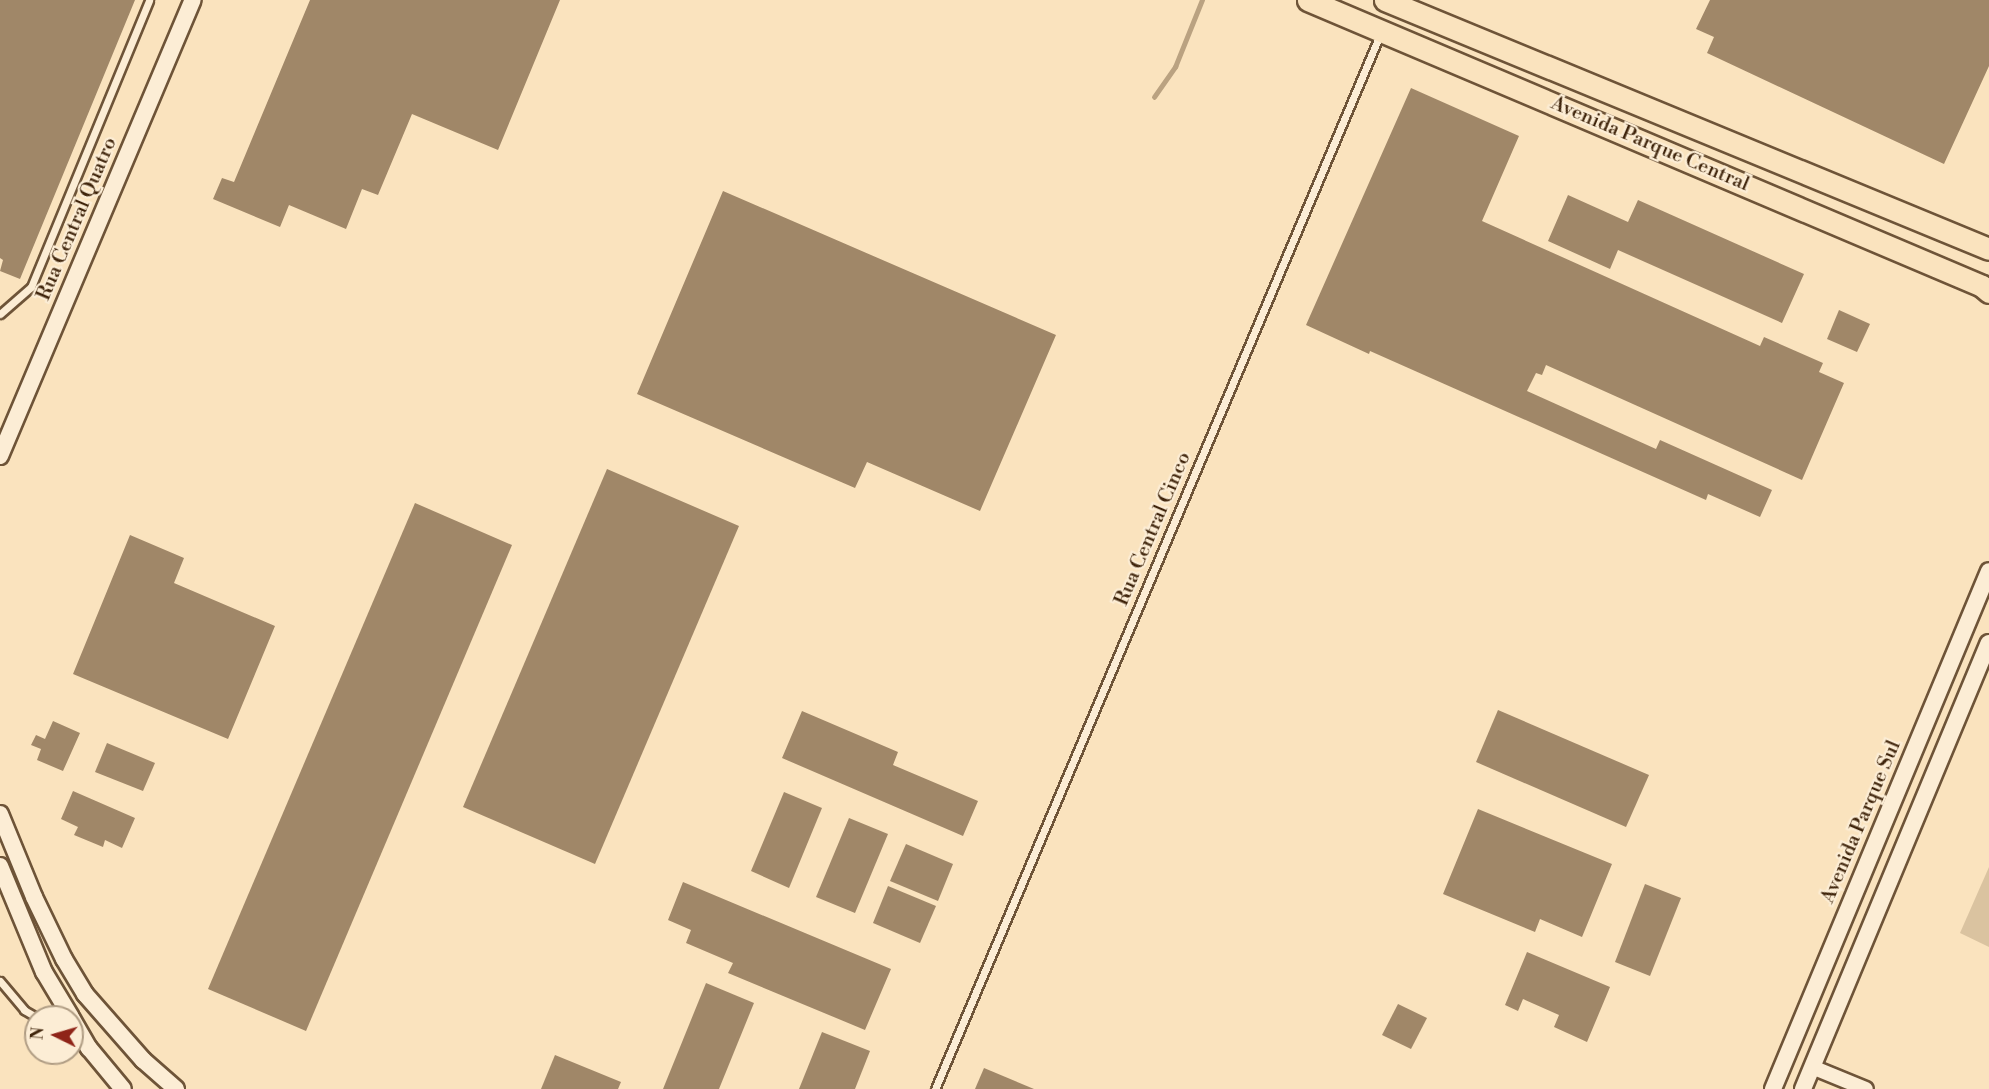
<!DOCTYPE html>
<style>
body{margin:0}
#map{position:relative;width:1989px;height:1089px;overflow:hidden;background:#fae3be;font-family:"Libre Bodoni",serif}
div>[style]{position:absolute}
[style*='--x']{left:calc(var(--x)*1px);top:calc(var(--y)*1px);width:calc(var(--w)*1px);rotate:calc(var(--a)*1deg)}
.green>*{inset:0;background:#dac3a0}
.stream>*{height:4.5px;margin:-2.25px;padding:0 2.25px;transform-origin:2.25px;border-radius:2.25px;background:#baa281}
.building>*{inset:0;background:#a08768}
.roads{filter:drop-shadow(2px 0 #6e5438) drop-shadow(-2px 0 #6e5438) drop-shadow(0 2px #6e5438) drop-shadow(0 -2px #6e5438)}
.service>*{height:7px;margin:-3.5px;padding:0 3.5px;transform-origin:3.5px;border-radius:3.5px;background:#fcedd5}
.minor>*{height:14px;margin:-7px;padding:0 7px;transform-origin:7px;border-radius:7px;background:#fcedd5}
.tertiary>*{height:16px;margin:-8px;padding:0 8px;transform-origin:8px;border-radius:8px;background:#fcedd5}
.primary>*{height:21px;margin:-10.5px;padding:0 10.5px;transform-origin:10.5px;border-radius:10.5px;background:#fae3be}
span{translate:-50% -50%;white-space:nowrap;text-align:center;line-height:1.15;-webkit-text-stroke:4.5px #fcedd5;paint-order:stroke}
.street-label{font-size:20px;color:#3f240b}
.north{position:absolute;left:24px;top:1005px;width:60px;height:60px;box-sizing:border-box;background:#fcedd5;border:2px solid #b09d84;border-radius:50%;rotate:275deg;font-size:16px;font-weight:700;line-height:24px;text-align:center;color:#3f240b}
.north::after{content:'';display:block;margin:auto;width:21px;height:27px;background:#8f2418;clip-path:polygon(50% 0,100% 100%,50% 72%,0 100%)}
</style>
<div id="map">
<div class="green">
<div style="clip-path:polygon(1989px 867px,1989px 947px,1960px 933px)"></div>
</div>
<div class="stream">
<div style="--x:1154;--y:97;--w:37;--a:-55"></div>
<div style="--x:1175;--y:67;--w:72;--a:-68.1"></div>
</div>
<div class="building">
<div style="clip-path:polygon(0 0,135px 0,20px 279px,0 271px,3px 260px,0 258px)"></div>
<div style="clip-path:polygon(310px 0,560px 0,498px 150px,412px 114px,378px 195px,362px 189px,346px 229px,289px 205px,280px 227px,213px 199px,222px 178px,234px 182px)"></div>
<div style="clip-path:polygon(1710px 0,1989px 0,1989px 66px,1944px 164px,1707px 53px,1714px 37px,1696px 29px)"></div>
<div style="clip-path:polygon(1411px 88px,1519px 136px,1482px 221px,1760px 346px,1764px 337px,1823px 363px,1819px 372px,1844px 383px,1802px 480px,1546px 365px,1542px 375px,1536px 373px,1527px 391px,1656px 449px,1660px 440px,1772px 490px,1760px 517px,1708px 494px,1706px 500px,1370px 351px,1369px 354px,1306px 325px)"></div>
<div style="clip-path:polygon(723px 191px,1056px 335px,980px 511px,867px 462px,855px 488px,637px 394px)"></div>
<div style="clip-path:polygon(1568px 195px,1628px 222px,1638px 200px,1804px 274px,1782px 323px,1618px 250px,1610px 269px,1548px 241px)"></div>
<div style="clip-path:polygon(1839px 310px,1870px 324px,1857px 352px,1827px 339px)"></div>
<div style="clip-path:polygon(607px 469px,739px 526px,595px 864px,463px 807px)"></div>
<div style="clip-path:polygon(415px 503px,512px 545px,306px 1031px,208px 989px)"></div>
<div style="clip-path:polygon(130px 535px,184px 558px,174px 583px,275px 626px,228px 739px,73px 674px)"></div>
<div style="clip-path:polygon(1498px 710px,1649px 775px,1626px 827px,1476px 762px)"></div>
<div style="clip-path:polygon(802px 711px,898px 752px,893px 765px,978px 801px,963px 836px,782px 758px)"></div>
<div style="clip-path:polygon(53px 721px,80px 733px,63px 771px,37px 760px,41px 749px,31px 745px,36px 735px,45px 739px)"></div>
<div style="clip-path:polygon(107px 743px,155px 763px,143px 791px,95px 772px)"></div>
<div style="clip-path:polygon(73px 791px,135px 818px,122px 848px,105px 840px,103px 847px,74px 835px,78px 827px,61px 819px)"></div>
<div style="clip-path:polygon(784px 792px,822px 808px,789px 888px,751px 871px)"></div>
<div style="clip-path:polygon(1478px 809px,1612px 864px,1582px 937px,1540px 919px,1535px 932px,1443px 894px)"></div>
<div style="clip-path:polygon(849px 818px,888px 834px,855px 913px,816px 897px)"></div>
<div style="clip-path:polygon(906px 844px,953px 864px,938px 901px,890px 881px)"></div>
<div style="clip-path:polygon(683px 882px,891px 969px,865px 1030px,728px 973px,733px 963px,686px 943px,691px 930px,668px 920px)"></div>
<div style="clip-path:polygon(1645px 884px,1681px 898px,1650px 976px,1615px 962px)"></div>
<div style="clip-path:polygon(888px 886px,936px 906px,920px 943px,873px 923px)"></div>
<div style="clip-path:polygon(1527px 952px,1610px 987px,1587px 1042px,1554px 1027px,1559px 1015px,1523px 999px,1518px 1011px,1505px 1005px)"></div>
<div style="clip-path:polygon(706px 983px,754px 1003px,719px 1089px,663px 1089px)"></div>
<div style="clip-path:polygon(1398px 1004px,1427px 1018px,1411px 1049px,1382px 1035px)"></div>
<div style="clip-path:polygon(822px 1032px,870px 1051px,855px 1089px,799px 1089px)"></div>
<div style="clip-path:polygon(555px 1055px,621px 1082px,618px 1089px,541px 1089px)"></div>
<div style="clip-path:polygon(984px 1068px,1034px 1089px,975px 1089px)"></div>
</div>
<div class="roads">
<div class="service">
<div style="--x:0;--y:314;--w:41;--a:-41.1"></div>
<div style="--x:31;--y:287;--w:310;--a:-67.6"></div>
<div style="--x:0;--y:981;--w:38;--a:50"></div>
<div style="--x:24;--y:1010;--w:14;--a:30"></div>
<div style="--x:935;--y:1089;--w:1147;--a:-67.12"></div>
</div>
<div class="minor">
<div style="--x:1812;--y:1067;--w:58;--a:22.2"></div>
</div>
<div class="tertiary">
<div style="--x:0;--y:456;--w:495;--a:-67.1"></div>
<div style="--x:0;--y:814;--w:90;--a:67.7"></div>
<div style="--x:34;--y:897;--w:69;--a:64.2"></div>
<div style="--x:64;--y:959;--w:41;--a:59"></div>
<div style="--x:85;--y:994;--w:88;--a:48.7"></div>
<div style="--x:143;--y:1060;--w:44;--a:41.3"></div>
<div style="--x:0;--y:866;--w:115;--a:67.5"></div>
<div style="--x:44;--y:972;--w:52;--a:59"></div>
<div style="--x:72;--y:1019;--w:34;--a:60"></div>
<div style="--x:89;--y:1048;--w:53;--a:50.3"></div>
<div style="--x:1773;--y:1089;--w:561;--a:-67.36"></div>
<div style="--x:1803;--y:1089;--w:483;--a:-67.4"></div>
</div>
<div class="primary">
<div style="--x:1308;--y:0;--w:732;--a:22.99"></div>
<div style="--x:1982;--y:286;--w:9;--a:41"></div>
<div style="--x:1385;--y:0;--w:653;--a:22.4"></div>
</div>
</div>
<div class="street-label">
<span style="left:1650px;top:144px;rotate:23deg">Avenida Parque Central</span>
<span style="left:77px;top:219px;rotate:-67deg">Rua Central Quatro</span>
<span style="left:1153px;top:529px;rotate:-67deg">Rua Central Cinco</span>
<span style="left:1861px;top:822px;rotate:-67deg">Avenida Parque Sul</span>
</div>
<div class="north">N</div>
</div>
